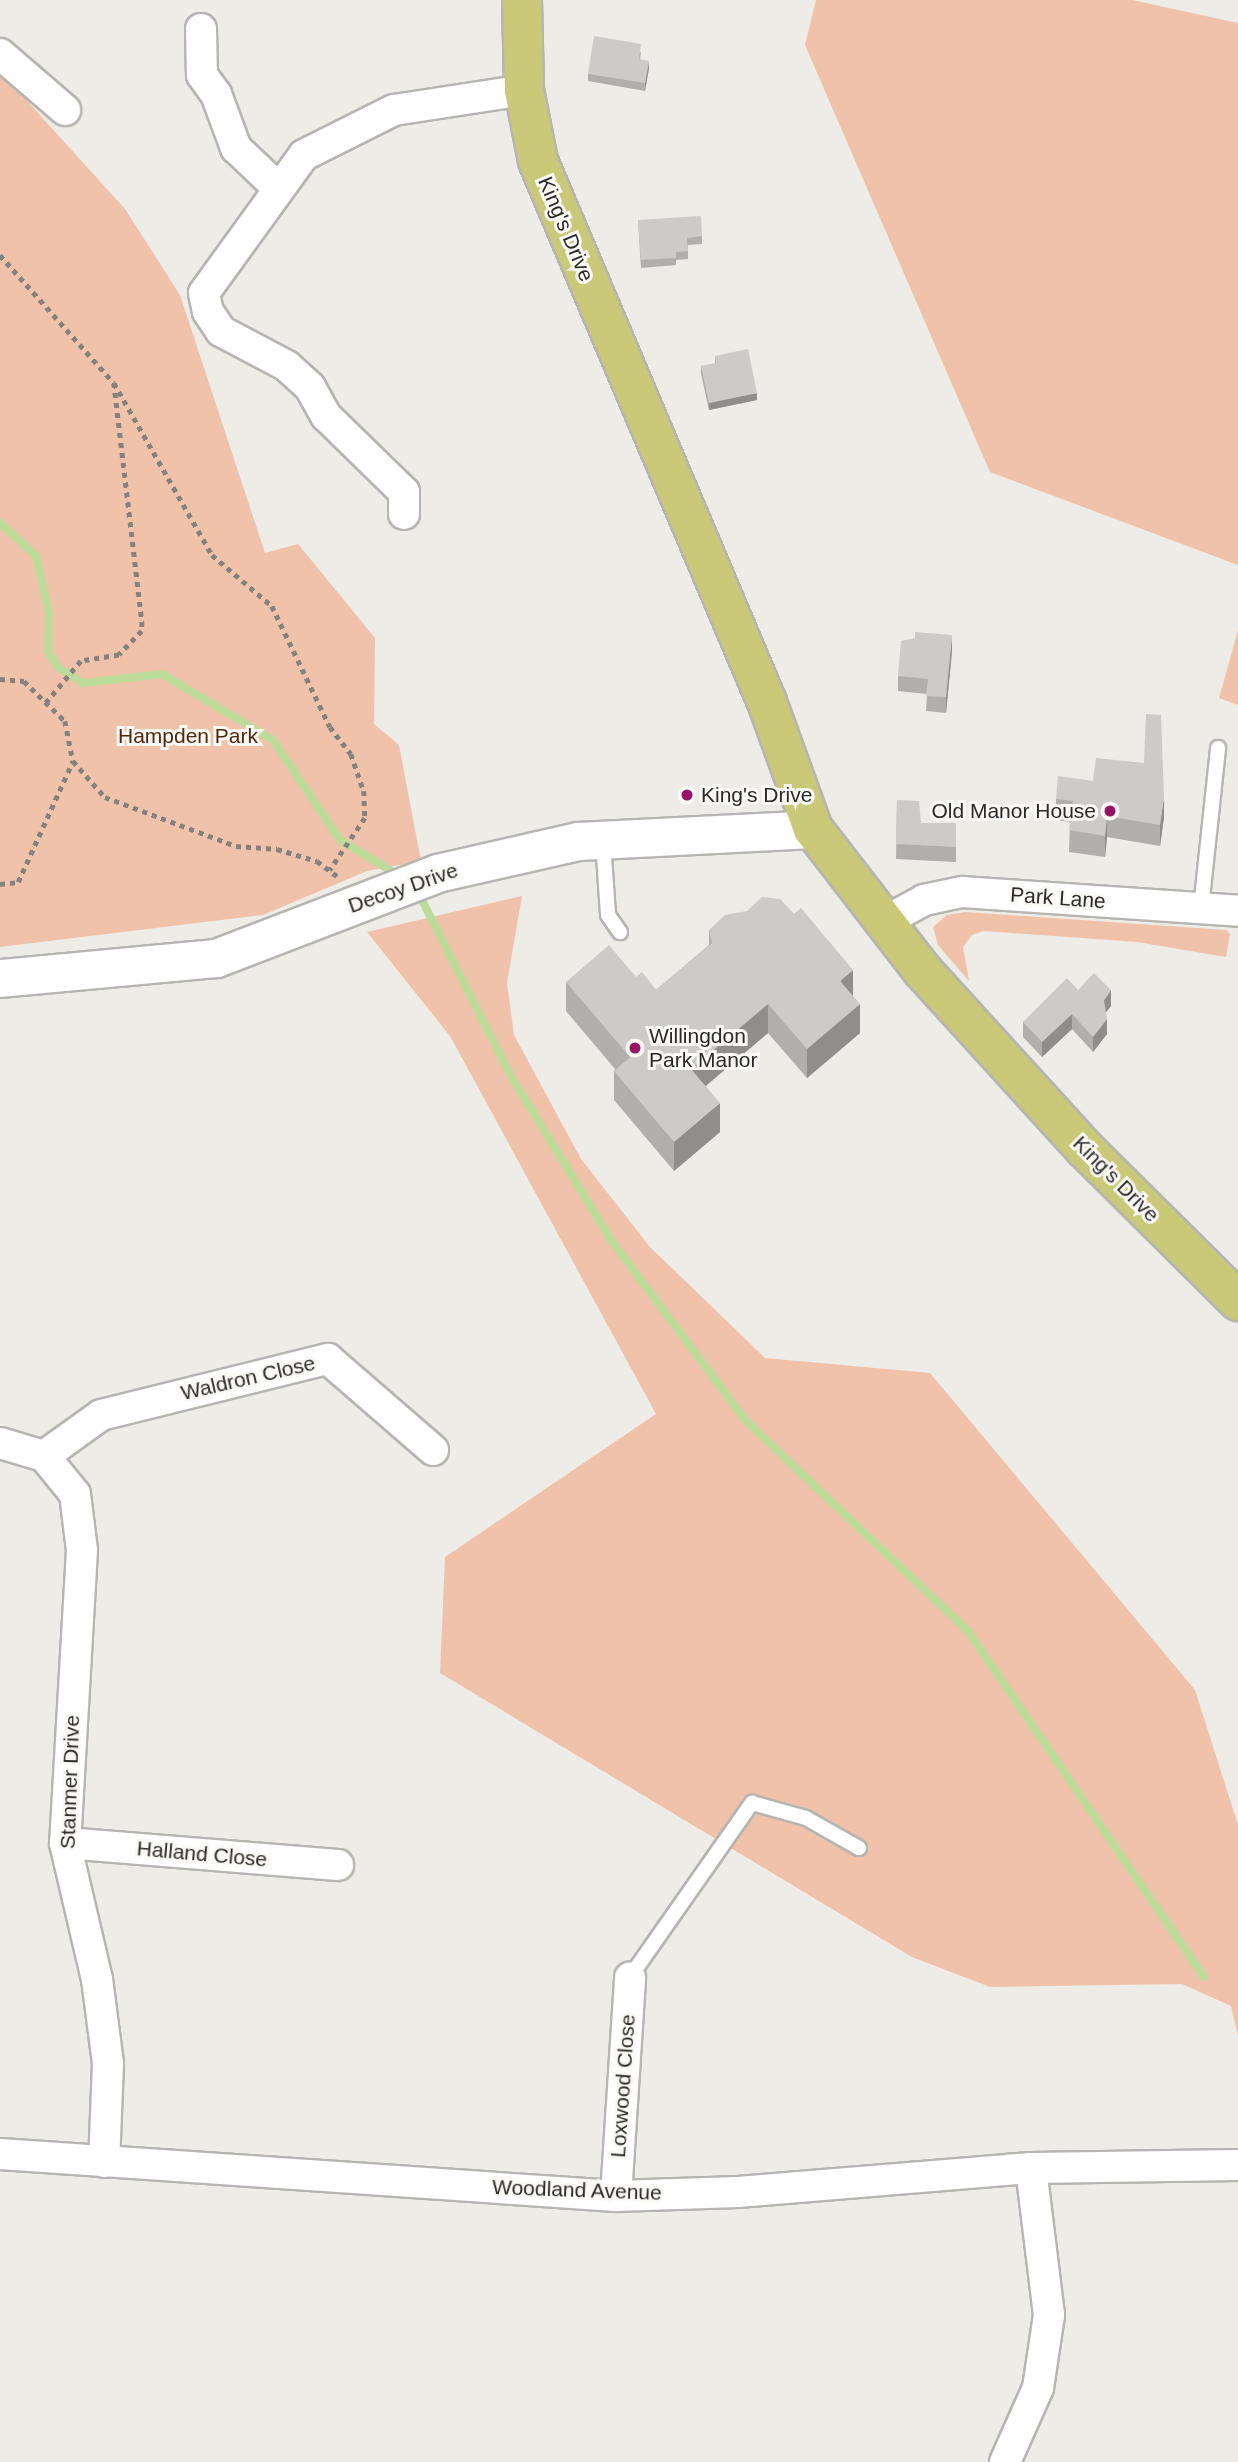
<!DOCTYPE html>
<style>
body{margin:0}
#map{position:relative;width:1238px;height:2462px;overflow:hidden;background:#edece7;font-family:Helvetica,sans-serif}
div>[style]{position:absolute}
[style*='--x']{left:calc(var(--x)*1px);top:calc(var(--y)*1px);width:calc(var(--w)*1px);rotate:calc(var(--a)*1deg)}
.green>*{inset:0;background:#f0c2a9}
.stream>*{height:8px;margin:-4px;padding:0 4px;transform-origin:4px;border-radius:4px;background:#bcdd9a}
.path>*{height:4.5px;margin-top:-2.25px;transform-origin:0;background:repeating-linear-gradient(90deg,#83827f 0 5px,transparent 0 10px)}
.roads{filter:drop-shadow(2px 0 #b6b5b1) drop-shadow(-2px 0 #b6b5b1) drop-shadow(0 2px #b6b5b1) drop-shadow(0 -2px #b6b5b1)}
.service>*{height:14px;margin:-7px;padding:0 7px;transform-origin:7px;border-radius:7px;background:#fff}
.minor>*{height:30px;margin:-15px;padding:0 15px;transform-origin:15px;border-radius:15px;background:#fff}
.tertiary>*{height:37px;margin:-18.5px;padding:0 18.5px;transform-origin:18.5px;border-radius:18.5px;background:#fff}
.primary>*{height:38px;margin:-19px;padding:0 19px;transform-origin:19px;border-radius:19px;background:#c9c978}
.wall>*{inset:0;background:#b1aeab}
.shaded-wall>*{inset:0;background:#908d8b}
.building>*{inset:0;background:#cecac7}
.dots>*{width:19px;height:19px;translate:-50% -50%;box-sizing:border-box;border:4px solid #faf9f5;border-radius:50%}
span{translate:-50% -50%;white-space:nowrap;text-align:center;line-height:1.15;-webkit-text-stroke:6px #faf9f5;paint-order:stroke}
.street-label{font-size:21px;color:#2b2a29}
.park-label{font-size:21px;color:#52270b}
.poi-label{font-size:21px;color:#2b2a29}
.left{translate:0 -50%;text-align:left}
.right{translate:-100% -50%;text-align:right}
</style>
<div id="map">
<div class="green">
<div style="clip-path:polygon(816px 0,1132px 0,1238px 23px,1238px 565px,990px 472px,805px 45px)"></div>
<div style="clip-path:polygon(0 71px,125px 209px,180px 295px,265px 553px,298px 544px,375px 638px,374px 724px,399px 745px,421px 861px,367px 871px,263px 915px,0 947px)"></div>
<div style="clip-path:polygon(1238px 630px,1238px 705px,1219px 698px)"></div>
<div style="clip-path:polygon(522px 896px,507px 983px,514px 1035px,581px 1159px,650px 1247px,765px 1358px,930px 1373px,1195px 1690px,1238px 1825px,1238px 2036px,1231px 2006px,1182px 1984px,990px 1987px,912px 1957px,440px 1673px,445px 1557px,656px 1414px,450px 1036px,367px 932px)"></div>
<div style="clip-path:polygon(965px 912px,1226px 930px,1230px 934px,1226px 957px,1137px 942px,983px 931px,972px 935px,963px 947px,969px 981px,938px 945px,933px 927px,947px 915px)"></div>
</div>
<div class="stream">
<div style="--x:0;--y:523;--w:49;--a:42.5"></div>
<div style="--x:36;--y:556;--w:58;--a:77.2"></div>
<div style="--x:49;--y:613;--w:39;--a:91"></div>
<div style="--x:48;--y:652;--w:18;--a:56"></div>
<div style="--x:58;--y:667;--w:30;--a:33"></div>
<div style="--x:83;--y:683;--w:80;--a:-6.5"></div>
<div style="--x:162;--y:674;--w:129;--a:30.7"></div>
<div style="--x:273;--y:740;--w:120;--a:56.2"></div>
<div style="--x:340;--y:840;--w:62;--a:31.1"></div>
<div style="--x:423;--y:902;--w:195;--a:63.2"></div>
<div style="--x:511;--y:1076;--w:192;--a:58.6"></div>
<div style="--x:611;--y:1240;--w:226;--a:53.3"></div>
<div style="--x:746;--y:1421;--w:306;--a:43.4"></div>
<div style="--x:968;--y:1631;--w:419;--a:55.7"></div>
</div>
<div class="path">
<div style="--x:0;--y:255;--w:171;--a:48.3"></div>
<div style="--x:114;--y:383;--w:241;--a:83.3"></div>
<div style="--x:142;--y:622;--w:9;--a:90"></div>
<div style="--x:142;--y:631;--w:33;--a:134"></div>
<div style="--x:119;--y:655;--w:38;--a:171"></div>
<div style="--x:81;--y:661;--w:55;--a:129.8"></div>
<div style="--x:114;--y:383;--w:198;--a:60.3"></div>
<div style="--x:212;--y:555;--w:79;--a:40.4"></div>
<div style="--x:272;--y:606;--w:134;--a:64.4"></div>
<div style="--x:330;--y:727;--w:34;--a:52"></div>
<div style="--x:351;--y:754;--w:39;--a:71"></div>
<div style="--x:364;--y:791;--w:27;--a:88"></div>
<div style="--x:365;--y:818;--w:63;--a:123.9"></div>
<div style="--x:0;--y:679;--w:24;--a:5"></div>
<div style="--x:24;--y:681;--w:57;--a:44.3"></div>
<div style="--x:65;--y:721;--w:41;--a:78.7"></div>
<div style="--x:73;--y:761;--w:48;--a:48.4"></div>
<div style="--x:105;--y:797;--w:140;--a:20.5"></div>
<div style="--x:236;--y:846;--w:41;--a:4.2"></div>
<div style="--x:277;--y:849;--w:42;--a:16.7"></div>
<div style="--x:317;--y:861;--w:30;--a:37"></div>
<div style="--x:0;--y:884;--w:18;--a:-6"></div>
<div style="--x:18;--y:882;--w:133;--a:-65.6"></div>
</div>
<div class="roads">
<div class="service">
<div style="--x:603;--y:841;--w:74;--a:86.1"></div>
<div style="--x:608;--y:915;--w:21;--a:55"></div>
<div style="--x:1201;--y:908;--w:161;--a:-83.9"></div>
<div style="--x:630;--y:1977;--w:213;--a:-55"></div>
<div style="--x:752;--y:1803;--w:56;--a:15.5"></div>
<div style="--x:806;--y:1818;--w:61;--a:29.5"></div>
</div>
<div class="minor">
<div style="--x:201;--y:29;--w:46;--a:88.8"></div>
<div style="--x:202;--y:75;--w:24;--a:54"></div>
<div style="--x:216;--y:94;--w:58;--a:69.7"></div>
<div style="--x:236;--y:148;--w:59;--a:43.6"></div>
<div style="--x:0;--y:54;--w:86;--a:40.7"></div>
<div style="--x:404;--y:514;--w:22;--a:-90"></div>
<div style="--x:404;--y:492;--w:109;--a:-135.7"></div>
<div style="--x:326;--y:416;--w:33;--a:-119"></div>
<div style="--x:310;--y:387;--w:31;--a:-138"></div>
<div style="--x:287;--y:366;--w:75;--a:-152.1"></div>
<div style="--x:221;--y:331;--w:23;--a:-124"></div>
<div style="--x:208;--y:312;--w:19;--a:-102"></div>
<div style="--x:204;--y:293;--w:170;--a:-54.1"></div>
<div style="--x:304;--y:155;--w:101;--a:-26.6"></div>
<div style="--x:394;--y:110;--w:132;--a:-8.7"></div>
<div style="--x:884;--y:922;--w:46;--a:-28.8"></div>
<div style="--x:924;--y:900;--w:39;--a:-12"></div>
<div style="--x:962;--y:892;--w:277;--a:3.9"></div>
<div style="--x:0;--y:1443;--w:46;--a:16.5"></div>
<div style="--x:44;--y:1456;--w:49;--a:50.8"></div>
<div style="--x:75;--y:1494;--w:56;--a:82.9"></div>
<div style="--x:82;--y:1550;--w:293;--a:93.3"></div>
<div style="--x:65;--y:1843;--w:140;--a:76.8"></div>
<div style="--x:97;--y:1979;--w:86;--a:82.6"></div>
<div style="--x:108;--y:2064;--w:98;--a:92.3"></div>
<div style="--x:44;--y:1456;--w:70;--a:-35.7"></div>
<div style="--x:101;--y:1415;--w:234;--a:-13.9"></div>
<div style="--x:328;--y:1359;--w:139;--a:40.9"></div>
<div style="--x:65;--y:1843;--w:274;--a:4.6"></div>
<div style="--x:0;--y:2154;--w:617;--a:3.9"></div>
<div style="--x:616;--y:2196;--w:122;--a:-1.9"></div>
<div style="--x:738;--y:2192;--w:294;--a:-4.7"></div>
<div style="--x:1031;--y:2168;--w:207;--a:-0.8"></div>
<div style="--x:616;--y:2196;--w:219;--a:-86.3"></div>
<div style="--x:1005;--y:2462;--w:81;--a:-66"></div>
<div style="--x:1038;--y:2388;--w:74;--a:-81.4"></div>
<div style="--x:1049;--y:2315;--w:148;--a:-97"></div>
</div>
<div class="tertiary">
<div style="--x:0;--y:978;--w:217;--a:-5.3"></div>
<div style="--x:216;--y:958;--w:237;--a:-21"></div>
<div style="--x:437;--y:873;--w:145;--a:-12.8"></div>
<div style="--x:578;--y:841;--w:235;--a:-2.9"></div>
</div>
<div class="primary">
<div style="--x:522;--y:0;--w:90;--a:88.7"></div>
<div style="--x:524;--y:90;--w:72;--a:78.8"></div>
<div style="--x:538;--y:161;--w:587;--a:67.06"></div>
<div style="--x:767;--y:702;--w:135;--a:70.1"></div>
<div style="--x:813;--y:829;--w:178;--a:52.3"></div>
<div style="--x:922;--y:970;--w:242;--a:47.7"></div>
<div style="--x:1085;--y:1149;--w:216;--a:44.8"></div>
</div>
</div>
<div class="wall">
<div style="clip-path:polygon(641px 52px,640px 59px,649px 68px,645px 91px,588px 81px,588px 74px)"></div>
<div style="clip-path:polygon(638px 220px,702px 236px,702px 244px,688px 245px,688px 259px,676px 260px,676px 265px,641px 268px)"></div>
<div style="clip-path:polygon(715px 356px,757px 400px,709px 410px,701px 374px,701px 366px,715px 364px)"></div>
<div style="clip-path:polygon(952px 651px,946px 713px,926px 711px,927px 694px,898px 691px,898px 676px)"></div>
<div style="clip-path:polygon(1093px 781px,1164px 817px,1160px 846px,1107px 837px,1105px 857px,1069px 852px,1070px 822px,1056px 820px,1056px 799px)"></div>
<div style="clip-path:polygon(897px 800px,921px 823px,956px 823px,956px 862px,896px 859px)"></div>
<div style="clip-path:polygon(709px 930px,853px 996px,860px 1033px,807px 1078px,768px 1033px,706px 1086px,720px 1132px,674px 1171px,614px 1100px,614px 1071px,615px 1069px,566px 1011px,566px 982px,636px 977px,656px 990px,709px 945px)"></div>
<div style="clip-path:polygon(1078px 990px,1111px 1006px,1106px 1012px,1107px 1034px,1093px 1052px,1072px 1029px,1042px 1057px,1023px 1037px,1023px 1022px)"></div>
</div>
<div class="shaded-wall">
<div style="clip-path:polygon(649px 61px,649px 68px,645px 91px,645px 83px)"></div>
<div style="clip-path:polygon(757px 393px,757px 400px,709px 410px,709px 403px)"></div>
<div style="clip-path:polygon(952px 635px,952px 651px,946px 713px,946px 697px)"></div>
<div style="clip-path:polygon(1164px 796px,1164px 817px,1160px 846px,1160px 825px)"></div>
<div style="clip-path:polygon(1107px 816px,1107px 837px,1105px 857px,1105px 836px)"></div>
<div style="clip-path:polygon(853px 970px,853px 999px,840px 981px)"></div>
<div style="clip-path:polygon(1111px 990px,1111px 1006px,1104px 1015px,1104px 1000px)"></div>
<div style="clip-path:polygon(768px 1004px,768px 1033px,691px 1098px,691px 1069px)"></div>
<div style="clip-path:polygon(860px 1004px,860px 1033px,807px 1078px,807px 1049px)"></div>
<div style="clip-path:polygon(1072px 1014px,1072px 1029px,1042px 1057px,1042px 1042px)"></div>
<div style="clip-path:polygon(1107px 1019px,1107px 1034px,1093px 1052px,1093px 1037px)"></div>
<div style="clip-path:polygon(720px 1103px,720px 1132px,674px 1171px,674px 1142px)"></div>
</div>
<div class="building">
<div style="clip-path:polygon(594px 36px,641px 44px,639px 59px,649px 61px,645px 83px,588px 74px)"></div>
<div style="clip-path:polygon(701px 216px,702px 236px,687px 238px,688px 251px,676px 252px,676px 258px,641px 260px,638px 220px)"></div>
<div style="clip-path:polygon(748px 349px,757px 393px,709px 403px,701px 366px,716px 363px,715px 356px)"></div>
<div style="clip-path:polygon(915px 632px,952px 635px,946px 697px,926px 696px,928px 679px,898px 676px,901px 641px,915px 638px)"></div>
<div style="clip-path:polygon(1146px 714px,1161px 715px,1164px 796px,1160px 825px,1107px 816px,1105px 836px,1069px 830px,1073px 801px,1056px 799px,1058px 776px,1093px 781px,1096px 758px,1144px 763px)"></div>
<div style="clip-path:polygon(897px 800px,919px 801px,921px 823px,956px 823px,956px 847px,896px 844px)"></div>
<div style="clip-path:polygon(762px 897px,780px 899px,794px 914px,801px 908px,853px 970px,840px 981px,860px 1004px,807px 1049px,768px 1004px,691px 1069px,720px 1103px,674px 1142px,614px 1071px,630px 1057px,566px 982px,609px 945px,636px 977px,642px 972px,656px 990px,712px 943px,709px 930px,725px 915px,747px 911px)"></div>
<div style="clip-path:polygon(1094px 973px,1111px 990px,1104px 1000px,1107px 1019px,1093px 1037px,1072px 1014px,1042px 1042px,1023px 1022px,1067px 978px,1078px 990px)"></div>
</div>
<div class="dots">
<div style="left:687px;top:795px;background:#991267"></div>
<div style="left:1110px;top:811px;background:#991267"></div>
<div style="left:635px;top:1048px;background:#991267"></div>
</div>
<div class="street-label">
<span style="left:566px;top:229px;rotate:67deg">King's Drive</span>
<span style="left:403px;top:888px;rotate:-19deg">Decoy Drive</span>
<span style="left:1058px;top:898px;rotate:4deg">Park Lane</span>
<span style="left:1116px;top:1179px;rotate:45deg">King's Drive</span>
<span style="left:248px;top:1378px;rotate:-13deg">Waldron Close</span>
<span style="left:70px;top:1782px;rotate:-88deg">Stanmer Drive</span>
<span style="left:202px;top:1854px;rotate:5deg">Halland Close</span>
<span style="left:623px;top:2086px;rotate:-86deg">Loxwood Close</span>
<span style="left:577px;top:2190px;rotate:2deg">Woodland Avenue</span>
</div>
<div class="park-label">
<span style="left:188px;top:736px">Hampden Park</span>
</div>
<div class="poi-label">
<span class="left" style="left:701px;top:795px">King's Drive</span>
<span class="right" style="left:1096px;top:811px">Old Manor House</span>
<span class="left" style="left:649px;top:1048px">Willingdon<br>Park Manor</span>
</div>
</div>
